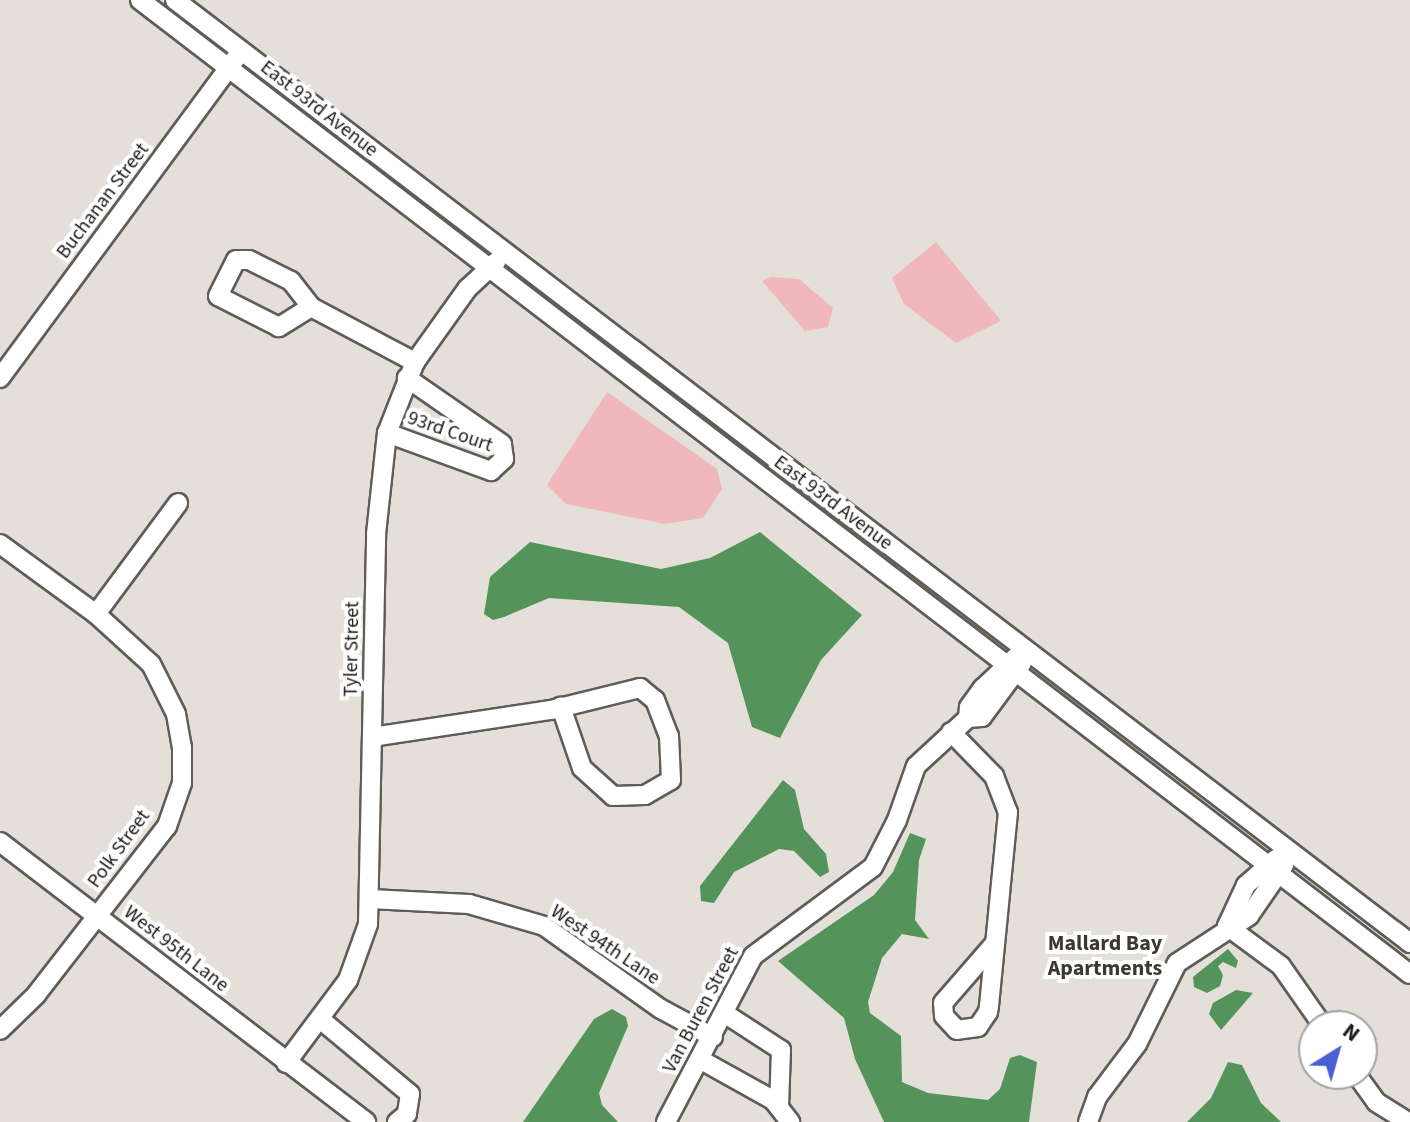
<!DOCTYPE html>
<style>
body{margin:0}
#map{position:relative;width:1410px;height:1122px;overflow:hidden;background:#e4dfd9;font-family:"Source Sans 3",sans-serif}
div>[style]{position:absolute}
[style*='--x']{left:calc(var(--x)*1px);top:calc(var(--y)*1px);width:calc(var(--w)*1px);rotate:calc(var(--a)*1deg)}
.green>*{inset:0;background:#f0b7bc}
.water>*{inset:0;background:#54945a}
.roads{filter:drop-shadow(2px 0 #605c57) drop-shadow(-2px 0 #605c57) drop-shadow(0 2px #605c57) drop-shadow(0 -2px #605c57)}
.minor>*{height:18px;margin:-9px;padding:0 9px;transform-origin:9px;border-radius:9px;background:#fff}
span{translate:-50% -50%;white-space:nowrap;text-align:center;line-height:1.15;-webkit-text-stroke:8px #fff;paint-order:stroke}
.street-label{font-size:20px;color:#1d1b19}
.neighbourhood-label{font-size:22px;color:#3b3832;font-weight:700}
.north{position:absolute;left:1298px;top:1010px;width:80px;height:80px;box-sizing:border-box;background:#fff;border:2px solid #a5a4a3;border-radius:50%;rotate:37deg;font-size:22px;font-weight:700;line-height:32px;text-align:center;color:#1d1b19}
.north::after{content:'';display:block;margin:auto;width:28px;height:36px;background:#4a5fd4;clip-path:polygon(50% 0,100% 100%,50% 72%,0 100%)}
</style>
<div id="map">
<div class="green">
<div style="clip-path:polygon(936px 242px,1001px 321px,956px 343px,904px 304px,892px 278px)"></div>
<div style="clip-path:polygon(771px 277px,799px 279px,833px 308px,828px 327px,805px 331px,762px 281px)"></div>
<div style="clip-path:polygon(607px 392px,717px 469px,722px 489px,703px 518px,665px 524px,566px 504px,547px 485px)"></div>
</div>
<div class="water">
<div style="clip-path:polygon(760px 532px,862px 615px,821px 660px,780px 738px,752px 727px,728px 643px,679px 607px,549px 598px,504px 617px,493px 620px,484px 614px,490px 577px,530px 542px,661px 569px,710px 558px)"></div>
<div style="clip-path:polygon(783px 780px,795px 790px,804px 829px,826px 854px,829px 872px,820px 877px,794px 851px,779px 849px,734px 872px,714px 903px,701px 901px,700px 886px)"></div>
<div style="clip-path:polygon(910px 833px,926px 839px,919px 860px,915px 920px,929px 939px,902px 934px,882px 958px,868px 1002px,870px 1013px,901px 1036px,902px 1082px,928px 1093px,988px 1100px,1000px 1089px,1010px 1058px,1020px 1055px,1037px 1062px,1029px 1122px,884px 1122px,855px 1059px,844px 1018px,778px 961px,874px 895px,893px 872px)"></div>
<div style="clip-path:polygon(1228px 949px,1238px 961px,1236px 968px,1223px 962px,1218px 966px,1223px 975px,1220px 986px,1207px 993px,1194px 987px,1193px 977px)"></div>
<div style="clip-path:polygon(1236px 990px,1253px 993px,1221px 1030px,1209px 1014px,1213px 1003px)"></div>
<div style="clip-path:polygon(612px 1009px,626px 1017px,628px 1026px,599px 1093px,602px 1105px,618px 1122px,523px 1122px,594px 1019px)"></div>
<div style="clip-path:polygon(1228px 1062px,1242px 1065px,1261px 1103px,1281px 1122px,1187px 1122px,1211px 1098px)"></div>
</div>
<div class="roads">
<div class="minor">
<div style="--x:140;--y:0;--w:1600;--a:37.49"></div>
<div style="--x:175;--y:0;--w:1554;--a:37.36"></div>
<div style="--x:311;--y:307;--w:38;--a:148"></div>
<div style="--x:279;--y:327;--w:68;--a:-153.1"></div>
<div style="--x:218;--y:296;--w:40;--a:-63.4"></div>
<div style="--x:236;--y:260;--w:13;--a:0"></div>
<div style="--x:249;--y:260;--w:47;--a:26.6"></div>
<div style="--x:291;--y:281;--w:33;--a:52"></div>
<div style="--x:311;--y:307;--w:118;--a:27.9"></div>
<div style="--x:0;--y:378;--w:398;--a:-53.6"></div>
<div style="--x:387;--y:433;--w:111;--a:20.1"></div>
<div style="--x:491;--y:471;--w:18;--a:-43"></div>
<div style="--x:504;--y:459;--w:15;--a:-98"></div>
<div style="--x:502;--y:444;--w:116;--a:-145.2"></div>
<div style="--x:0;--y:544;--w:119;--a:36.1"></div>
<div style="--x:96;--y:614;--w:74;--a:42.3"></div>
<div style="--x:151;--y:664;--w:56;--a:63.4"></div>
<div style="--x:176;--y:714;--w:34;--a:80"></div>
<div style="--x:182;--y:747;--w:36;--a:90"></div>
<div style="--x:182;--y:783;--w:46;--a:109.2"></div>
<div style="--x:167;--y:826;--w:214;--a:127.8"></div>
<div style="--x:36;--y:995;--w:50;--a:135.8"></div>
<div style="--x:96;--y:614;--w:138;--a:-53.5"></div>
<div style="--x:968;--y:718;--w:11;--a:-85"></div>
<div style="--x:969;--y:707;--w:24;--a:-54"></div>
<div style="--x:983;--y:688;--w:47;--a:-43.3"></div>
<div style="--x:951;--y:732;--w:62;--a:45.7"></div>
<div style="--x:994;--y:776;--w:39;--a:69"></div>
<div style="--x:1008;--y:812;--w:195;--a:95.6"></div>
<div style="--x:989;--y:1006;--w:6;--a:99"></div>
<div style="--x:988;--y:1012;--w:18;--a:124"></div>
<div style="--x:978;--y:1027;--w:21;--a:172"></div>
<div style="--x:957;--y:1030;--w:19;--a:-133"></div>
<div style="--x:944;--y:1016;--w:13;--a:-94"></div>
<div style="--x:943;--y:1003;--w:79;--a:-49.1"></div>
<div style="--x:372;--y:737;--w:181;--a:-8.6"></div>
<div style="--x:551;--y:710;--w:92;--a:-13.9"></div>
<div style="--x:640;--y:688;--w:19;--a:39"></div>
<div style="--x:655;--y:700;--w:39;--a:69"></div>
<div style="--x:669;--y:736;--w:44;--a:87.4"></div>
<div style="--x:671;--y:780;--w:30;--a:150"></div>
<div style="--x:645;--y:795;--w:32;--a:178"></div>
<div style="--x:613;--y:796;--w:42;--a:-137.9"></div>
<div style="--x:582;--y:768;--w:65;--a:-109"></div>
<div style="--x:0;--y:842;--w:461;--a:37.4"></div>
<div style="--x:370;--y:899;--w:99;--a:2.9"></div>
<div style="--x:469;--y:904;--w:78;--a:16.3"></div>
<div style="--x:544;--y:926;--w:143;--a:35.4"></div>
<div style="--x:661;--y:1009;--w:59;--a:28.3"></div>
<div style="--x:1227;--y:926;--w:67;--a:36.5"></div>
<div style="--x:1281;--y:966;--w:73;--a:55"></div>
<div style="--x:1227;--y:926;--w:45;--a:-65.1"></div>
<div style="--x:1246;--y:885;--w:40;--a:-41"></div>
<div style="--x:724;--y:1013;--w:68;--a:33"></div>
<div style="--x:781;--y:1050;--w:57;--a:92"></div>
<div style="--x:320;--y:1019;--w:117;--a:39.8"></div>
<div style="--x:410;--y:1094;--w:20;--a:99"></div>
<div style="--x:407;--y:1114;--w:13;--a:141"></div>
<div style="--x:701;--y:1060;--w:82;--a:29.1"></div>
<div style="--x:773;--y:1100;--w:28;--a:52"></div>
<div style="--x:286;--y:1063;--w:104;--a:-53.2"></div>
<div style="--x:348;--y:980;--w:59;--a:-70.3"></div>
<div style="--x:368;--y:924;--w:390;--a:-88.8"></div>
<div style="--x:376;--y:534;--w:102;--a:-83.8"></div>
<div style="--x:387;--y:433;--w:76;--a:-68.5"></div>
<div style="--x:415;--y:362;--w:90;--a:-54.5"></div>
<div style="--x:467;--y:289;--w:40;--a:-43"></div>
<div style="--x:1356;--y:1074;--w:34;--a:54"></div>
<div style="--x:1376;--y:1102;--w:38;--a:32"></div>
<div style="--x:666;--y:1122;--w:187;--a:-62.3"></div>
<div style="--x:753;--y:956;--w:149;--a:-36.6"></div>
<div style="--x:873;--y:867;--w:53;--a:-62.9"></div>
<div style="--x:897;--y:820;--w:57;--a:-70.6"></div>
<div style="--x:916;--y:766;--w:71;--a:-42.7"></div>
<div style="--x:968;--y:718;--w:14;--a:-4"></div>
<div style="--x:982;--y:717;--w:67;--a:-53.5"></div>
<div style="--x:1088;--y:1122;--w:27;--a:-70"></div>
<div style="--x:1097;--y:1097;--w:66;--a:-53"></div>
<div style="--x:1137;--y:1044;--w:90;--a:-63.7"></div>
<div style="--x:1177;--y:963;--w:86;--a:-33.1"></div>
<div style="--x:1249;--y:916;--w:62;--a:-55.5"></div>
</div>
</div>
<div class="street-label">
<span style="left:319px;top:109px;rotate:38deg">East 93rd Avenue</span>
<span style="left:103px;top:201px;rotate:-53deg">Buchanan Street</span>
<span style="left:450px;top:432px;rotate:19deg">93rd Court</span>
<span style="left:833px;top:503px;rotate:37deg">East 93rd Avenue</span>
<span style="left:352px;top:649px;rotate:-89deg">Tyler Street</span>
<span style="left:119px;top:849px;rotate:-54deg">Polk Street</span>
<span style="left:605px;top:945px;rotate:34deg">West 94th Lane</span>
<span style="left:176px;top:949px;rotate:38deg">West 95th Lane</span>
<span style="left:701px;top:1010px;rotate:-62deg">Van Buren Street</span>
</div>
<div class="neighbourhood-label">
<span style="left:1105px;top:956px">Mallard Bay<br>Apartments</span>
</div>
<div class="north">N</div>
</div>
